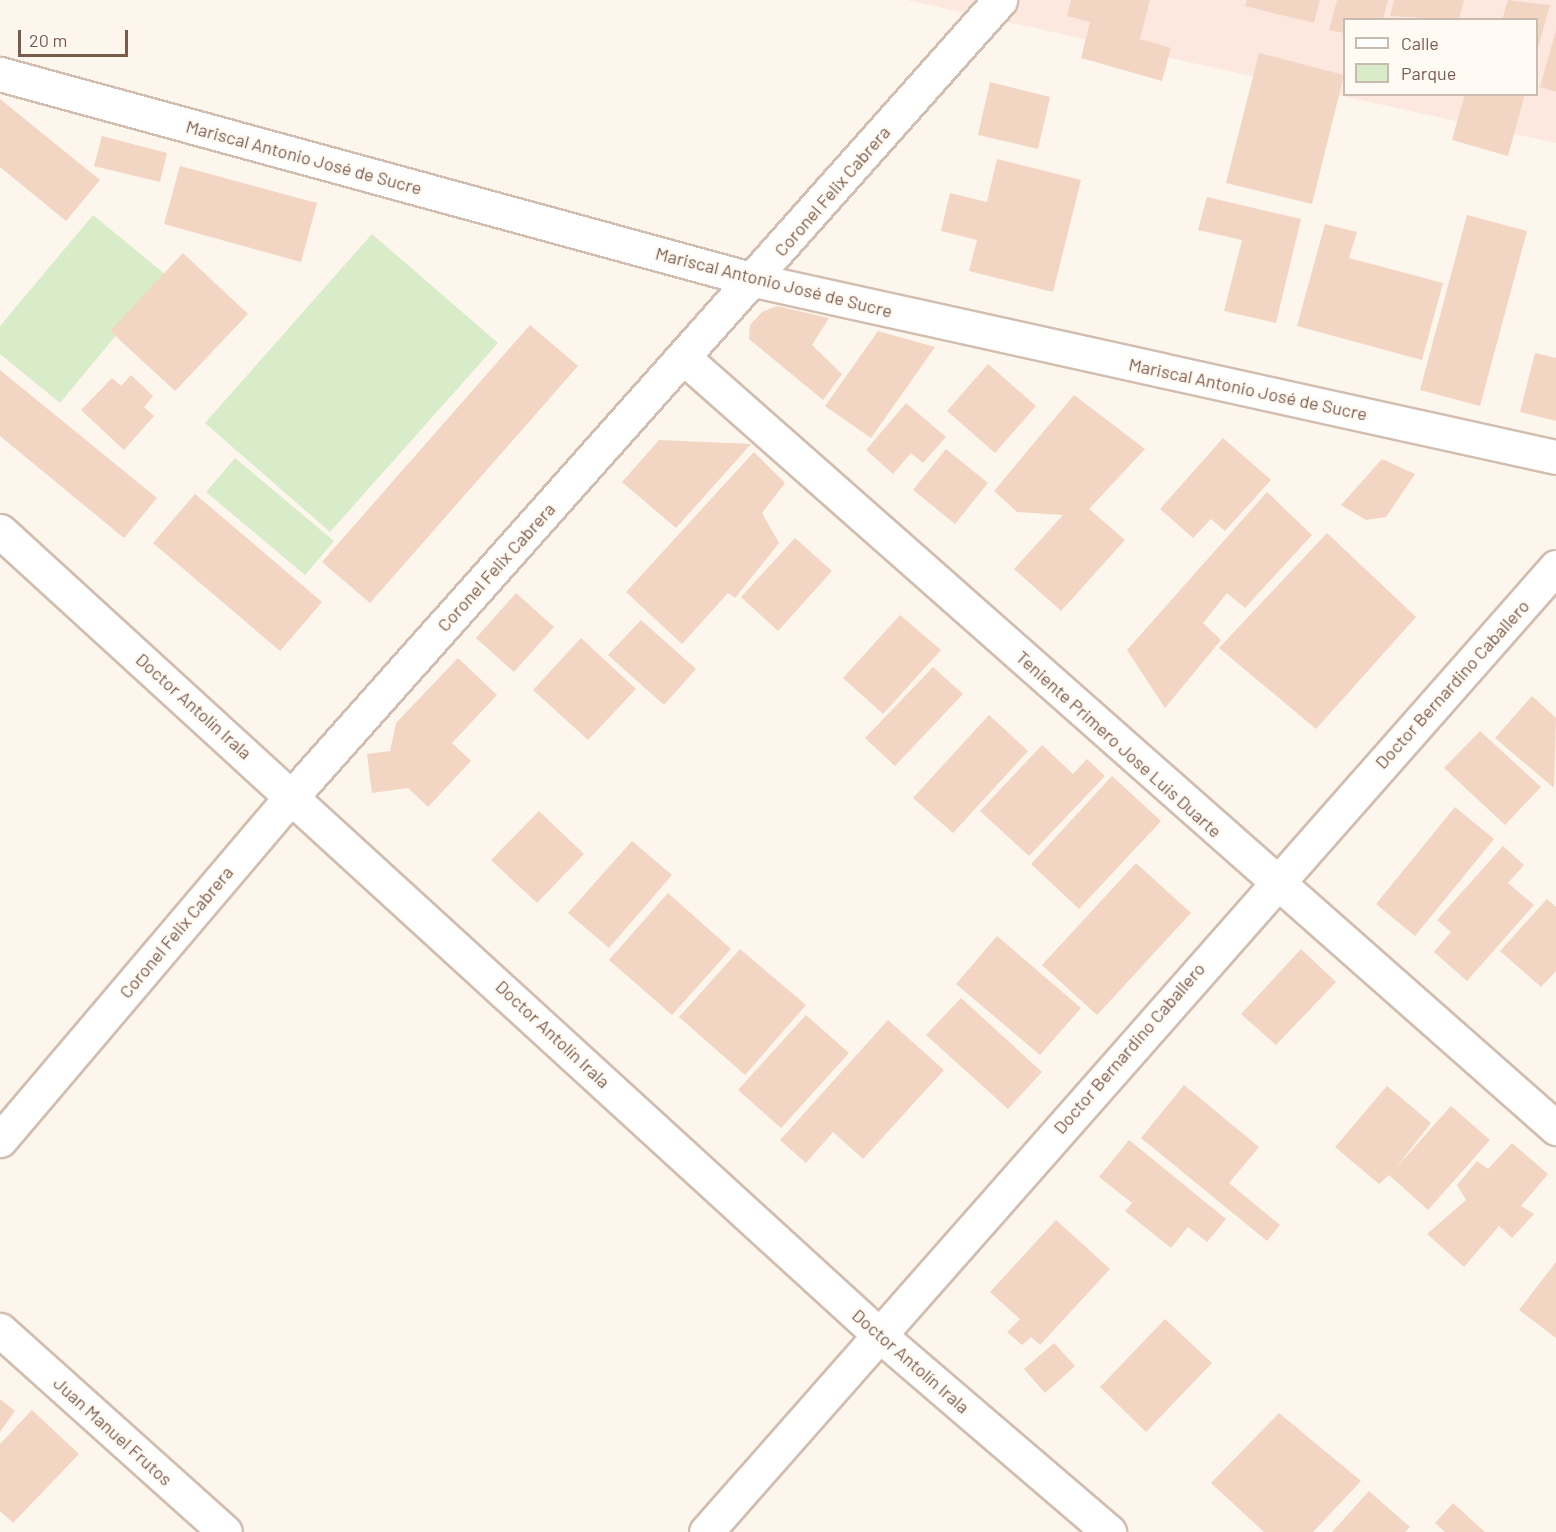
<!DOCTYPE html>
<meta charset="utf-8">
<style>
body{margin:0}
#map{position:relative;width:1556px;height:1532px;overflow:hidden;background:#fdf6ec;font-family:Barlow,sans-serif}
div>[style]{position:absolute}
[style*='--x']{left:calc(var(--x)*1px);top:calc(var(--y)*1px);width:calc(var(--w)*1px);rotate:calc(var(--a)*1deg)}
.commercial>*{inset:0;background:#fde8e0}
.green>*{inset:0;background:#d8ecc9}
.building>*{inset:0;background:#f3d5c3}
.roads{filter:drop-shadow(2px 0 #d1beb0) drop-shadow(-2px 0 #d1beb0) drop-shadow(0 2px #d1beb0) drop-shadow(0 -2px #d1beb0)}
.street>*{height:33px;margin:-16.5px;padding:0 16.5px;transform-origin:16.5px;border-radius:16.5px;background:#fff}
.secondary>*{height:33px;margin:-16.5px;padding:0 16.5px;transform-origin:16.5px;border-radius:16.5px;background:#fff}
span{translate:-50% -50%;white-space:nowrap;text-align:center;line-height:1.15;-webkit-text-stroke:5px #fffaf3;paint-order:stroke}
.street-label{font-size:18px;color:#7a5c4d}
.legend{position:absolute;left:1343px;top:18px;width:195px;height:78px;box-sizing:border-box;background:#fffaf3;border:2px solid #cabbb1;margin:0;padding:8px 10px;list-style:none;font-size:18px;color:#7a5c4d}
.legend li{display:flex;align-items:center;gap:12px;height:30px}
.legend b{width:30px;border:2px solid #cabbb1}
.scale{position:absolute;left:18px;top:30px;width:110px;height:27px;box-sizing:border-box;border:3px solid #7a5c4d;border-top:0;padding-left:8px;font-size:18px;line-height:21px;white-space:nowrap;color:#7a5c4d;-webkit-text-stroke:4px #fffaf3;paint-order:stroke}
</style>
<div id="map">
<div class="commercial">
<div style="clip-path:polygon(evenodd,907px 0,1556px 0,1556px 143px,907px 0,1344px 20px,1536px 20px,1536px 94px,1344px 94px,1344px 20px)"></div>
</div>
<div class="green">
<div style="clip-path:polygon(93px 215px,166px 275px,60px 403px,0 354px,0 326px)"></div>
<div style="clip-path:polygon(372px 234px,498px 343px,330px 532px,205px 423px)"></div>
<div style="clip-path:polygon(235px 458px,334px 541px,305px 575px,206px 492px)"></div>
</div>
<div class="building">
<div style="clip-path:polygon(1071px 0,1150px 0,1140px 39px,1171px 48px,1162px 81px,1081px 58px,1090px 22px,1067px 16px)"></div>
<div style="clip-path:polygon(1247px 0,1320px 0,1314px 23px,1245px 6px)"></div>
<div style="clip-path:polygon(1337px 0,1388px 0,1383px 20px,1344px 20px,1344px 33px,1329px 30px)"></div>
<div style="clip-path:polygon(1394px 0,1464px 0,1459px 20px,1390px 16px)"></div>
<div style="clip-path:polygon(1508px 0,1550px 5px,1537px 51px,1536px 20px,1502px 20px)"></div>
<div style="clip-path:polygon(1556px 30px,1556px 92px,1540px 87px)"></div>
<div style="clip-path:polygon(1259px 53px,1344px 75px,1312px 204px,1226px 183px)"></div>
<div style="clip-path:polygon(990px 82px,1050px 97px,1038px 149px,978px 135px)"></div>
<div style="clip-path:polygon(1465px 94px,1525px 94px,1508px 156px,1452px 140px)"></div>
<div style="clip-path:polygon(0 99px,100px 180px,66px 221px,0 167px)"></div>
<div style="clip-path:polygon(102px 136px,167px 153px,160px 182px,94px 166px)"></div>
<div style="clip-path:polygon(997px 159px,1081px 180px,1053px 292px,969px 271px,977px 240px,941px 231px,950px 193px,987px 202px)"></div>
<div style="clip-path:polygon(180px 166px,317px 203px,301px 262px,164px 224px)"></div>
<div style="clip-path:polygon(1207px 197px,1301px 219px,1276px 323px,1224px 311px,1242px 240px,1198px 230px)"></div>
<div style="clip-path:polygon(1467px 215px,1527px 231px,1480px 406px,1420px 390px)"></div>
<div style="clip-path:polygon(1325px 224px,1357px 232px,1349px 258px,1443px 283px,1422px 360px,1297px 326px)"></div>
<div style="clip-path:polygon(183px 253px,248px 314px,175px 391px,110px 331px)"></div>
<div style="clip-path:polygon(777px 306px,829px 318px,812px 345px,842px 374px,823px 400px,749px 339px,750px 325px,762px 312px)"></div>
<div style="clip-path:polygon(530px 325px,578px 366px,370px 603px,322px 562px)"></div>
<div style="clip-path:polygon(878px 331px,935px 347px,871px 438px,825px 406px)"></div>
<div style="clip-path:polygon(1535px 353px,1556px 358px,1556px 421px,1520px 412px)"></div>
<div style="clip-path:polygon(988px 364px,1036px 406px,995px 453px,947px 411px)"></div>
<div style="clip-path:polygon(0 370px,157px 498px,124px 538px,0 436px)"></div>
<div style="clip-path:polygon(131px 375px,153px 396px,144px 407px,154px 416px,124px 450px,81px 410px,112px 378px,121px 386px)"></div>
<div style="clip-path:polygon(1074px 395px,1145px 449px,1089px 509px,1125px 540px,1061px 611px,1014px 569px,1063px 515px,1017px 512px,994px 491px)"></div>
<div style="clip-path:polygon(906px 403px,946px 437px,923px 463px,911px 453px,893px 474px,866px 450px)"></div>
<div style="clip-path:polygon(1223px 438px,1271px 480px,1225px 531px,1211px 519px,1193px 538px,1160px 509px)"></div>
<div style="clip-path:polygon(659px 440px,751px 444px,676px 528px,622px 482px)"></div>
<div style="clip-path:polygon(946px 449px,988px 483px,955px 524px,913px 490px)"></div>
<div style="clip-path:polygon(754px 452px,785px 483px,762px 513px,779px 543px,735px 598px,728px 593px,682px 644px,626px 592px)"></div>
<div style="clip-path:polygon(1382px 459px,1415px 474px,1386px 517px,1366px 520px,1341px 505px)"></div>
<div style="clip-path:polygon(1267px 492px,1312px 535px,1245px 608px,1227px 593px,1203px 623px,1221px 640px,1165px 708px,1127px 650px)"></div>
<div style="clip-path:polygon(195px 494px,322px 602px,280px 651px,153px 543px)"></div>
<div style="clip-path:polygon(1327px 533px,1416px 617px,1316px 729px,1219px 648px)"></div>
<div style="clip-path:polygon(795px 538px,832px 571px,778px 631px,741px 597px)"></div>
<div style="clip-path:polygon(516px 593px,554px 627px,514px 672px,476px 638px)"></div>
<div style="clip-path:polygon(900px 615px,941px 650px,883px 714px,843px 678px)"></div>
<div style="clip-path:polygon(641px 620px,696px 669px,664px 705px,608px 655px)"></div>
<div style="clip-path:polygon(581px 638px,636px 689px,588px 740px,533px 690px)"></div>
<div style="clip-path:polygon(458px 658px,497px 695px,452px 743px,471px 761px,428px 807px,408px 788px,372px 793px,367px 754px,390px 751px,396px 723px)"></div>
<div style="clip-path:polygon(933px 667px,963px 694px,895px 766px,865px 738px)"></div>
<div style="clip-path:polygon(1532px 696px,1556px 718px,1554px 788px,1495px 738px)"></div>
<div style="clip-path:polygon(989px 715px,1028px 751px,953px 833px,913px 798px)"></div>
<div style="clip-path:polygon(1480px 731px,1541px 787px,1505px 825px,1444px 768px)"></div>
<div style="clip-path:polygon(1042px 745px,1073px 774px,1087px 759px,1105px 776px,1029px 856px,980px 811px)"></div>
<div style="clip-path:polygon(1112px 776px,1161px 821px,1079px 909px,1031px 864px)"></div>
<div style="clip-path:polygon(1455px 807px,1494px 839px,1415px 936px,1376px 904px)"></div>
<div style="clip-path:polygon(539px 811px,584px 854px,537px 903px,491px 860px)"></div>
<div style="clip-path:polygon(632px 841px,672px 875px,609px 948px,568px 913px)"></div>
<div style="clip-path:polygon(1503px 846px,1524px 865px,1508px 883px,1534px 905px,1467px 981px,1434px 952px,1451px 932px,1437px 920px)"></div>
<div style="clip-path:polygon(1136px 863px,1191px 913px,1097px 1015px,1042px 965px)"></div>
<div style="clip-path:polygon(668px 893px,731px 949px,672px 1015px,609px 960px)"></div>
<div style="clip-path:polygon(1547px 899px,1556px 907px,1556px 971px,1541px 987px,1500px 951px)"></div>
<div style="clip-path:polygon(997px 936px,1081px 1008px,1040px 1055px,956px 984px)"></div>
<div style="clip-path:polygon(740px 949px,806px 1005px,745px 1075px,679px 1017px)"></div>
<div style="clip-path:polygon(1301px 949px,1336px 982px,1276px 1045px,1241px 1014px)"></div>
<div style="clip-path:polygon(961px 998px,1042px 1072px,1008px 1109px,926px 1035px)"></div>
<div style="clip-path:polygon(806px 1015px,849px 1053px,781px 1128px,738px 1090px)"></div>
<div style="clip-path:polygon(888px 1020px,944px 1070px,863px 1159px,833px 1132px,806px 1163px,780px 1140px)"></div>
<div style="clip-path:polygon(1184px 1085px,1259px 1147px,1229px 1183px,1280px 1225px,1267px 1241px,1141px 1138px)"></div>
<div style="clip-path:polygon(1387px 1086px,1431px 1123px,1395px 1169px,1451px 1106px,1490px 1140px,1428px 1210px,1389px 1175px,1379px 1184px,1335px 1147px)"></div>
<div style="clip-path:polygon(1129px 1140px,1226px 1219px,1207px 1242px,1188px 1227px,1171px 1248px,1125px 1211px,1132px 1203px,1099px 1177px)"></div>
<div style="clip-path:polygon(1512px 1143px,1548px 1174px,1521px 1206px,1534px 1214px,1512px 1238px,1499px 1226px,1464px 1267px,1427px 1234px,1466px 1200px,1457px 1185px,1477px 1161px,1488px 1169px)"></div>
<div style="clip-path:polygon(1056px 1220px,1110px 1269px,1040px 1345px,1031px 1337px,1022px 1345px,1007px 1332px,1020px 1319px,990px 1292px)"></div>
<div style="clip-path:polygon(1556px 1262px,1556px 1338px,1519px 1310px)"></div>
<div style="clip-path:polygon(1165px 1319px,1212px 1363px,1146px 1432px,1100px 1387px)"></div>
<div style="clip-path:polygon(1054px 1343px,1075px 1366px,1045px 1393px,1024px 1369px)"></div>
<div style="clip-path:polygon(0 1399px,15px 1411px,0 1432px)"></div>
<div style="clip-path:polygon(32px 1410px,79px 1454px,13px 1523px,0 1511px,0 1444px)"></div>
<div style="clip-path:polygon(1279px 1413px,1361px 1481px,1313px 1532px,1264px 1532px,1211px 1483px)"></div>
<div style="clip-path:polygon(1369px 1491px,1410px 1527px,1405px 1532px,1332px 1532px)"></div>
<div style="clip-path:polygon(1453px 1503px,1485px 1532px,1445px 1532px,1435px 1523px)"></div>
</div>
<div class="roads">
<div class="street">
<div style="--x:0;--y:74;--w:782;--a:15.28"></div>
<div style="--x:754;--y:280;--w:821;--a:12.45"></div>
<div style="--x:683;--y:357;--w:1165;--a:41.45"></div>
<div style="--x:0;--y:1140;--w:453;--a:-49.7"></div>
<div style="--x:293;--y:795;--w:1064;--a:-48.35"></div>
<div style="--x:0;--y:1330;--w:302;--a:41.9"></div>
<div style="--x:706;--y:1532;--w:1286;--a:-48.63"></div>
</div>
<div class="secondary">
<div style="--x:0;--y:531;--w:1188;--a:42.44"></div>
<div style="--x:877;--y:1333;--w:306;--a:40.6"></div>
</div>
</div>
<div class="street-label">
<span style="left:304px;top:157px;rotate:15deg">Mariscal Antonio José de Sucre</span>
<span style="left:832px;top:191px;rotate:-49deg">Coronel Felix Cabrera</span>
<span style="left:774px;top:282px;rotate:14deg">Mariscal Antonio José de Sucre</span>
<span style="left:1248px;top:389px;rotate:12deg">Mariscal Antonio José de Sucre</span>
<span style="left:496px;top:567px;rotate:-48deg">Coronel Felix Cabrera</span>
<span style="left:1452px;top:684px;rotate:-48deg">Doctor Bernardino Caballero</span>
<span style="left:194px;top:706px;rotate:42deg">Doctor Antolín Irala</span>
<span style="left:1119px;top:744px;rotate:42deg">Teniente Primero Jose Luis Duarte</span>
<span style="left:176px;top:932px;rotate:-50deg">Coronel Felix Cabrera</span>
<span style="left:553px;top:1034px;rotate:43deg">Doctor Antolín Irala</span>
<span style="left:1129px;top:1048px;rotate:-49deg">Doctor Bernardino Caballero</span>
<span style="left:911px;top:1361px;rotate:41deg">Doctor Antolín Irala</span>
<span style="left:113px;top:1431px;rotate:42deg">Juan Manuel Frutos</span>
</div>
<ul class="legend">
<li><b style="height:8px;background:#fff"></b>Calle</li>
<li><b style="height:16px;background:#d8ecc9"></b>Parque</li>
</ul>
<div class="scale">20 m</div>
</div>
